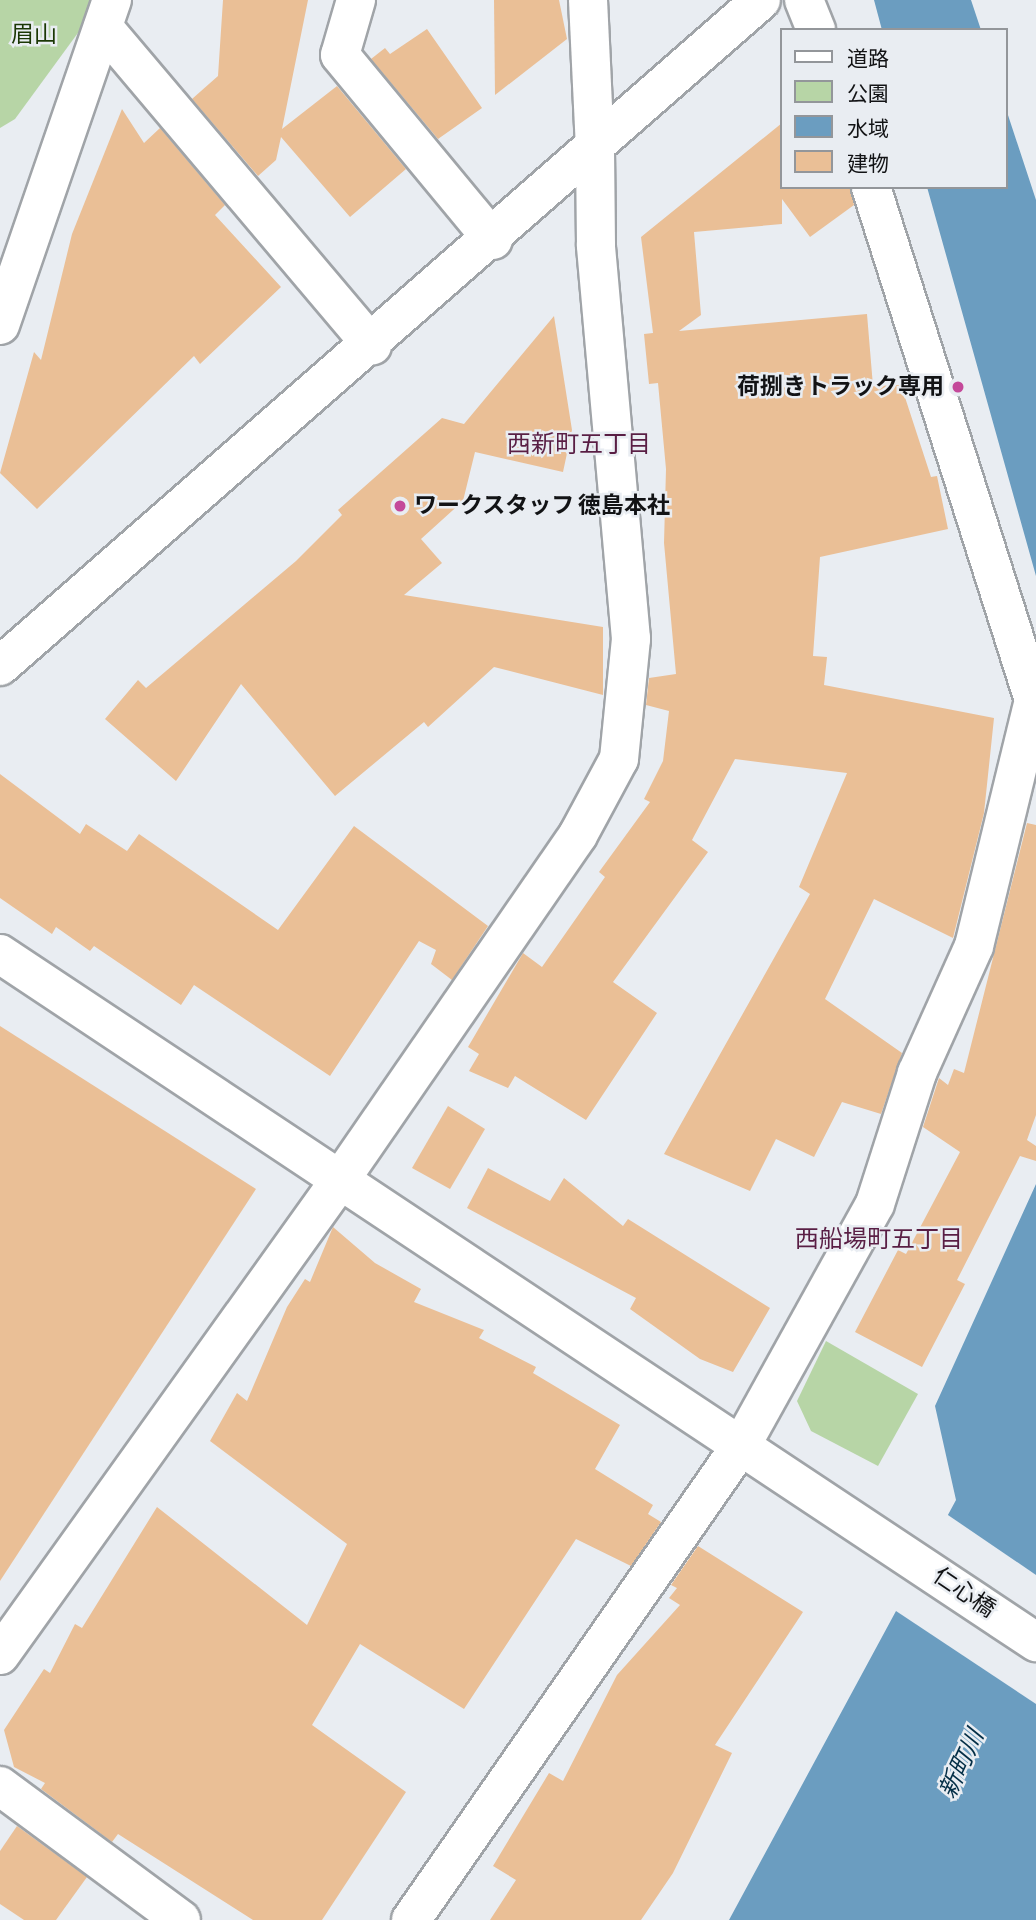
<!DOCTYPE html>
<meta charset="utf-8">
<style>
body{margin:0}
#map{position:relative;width:1036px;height:1920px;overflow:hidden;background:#e9edf2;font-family:"Sofia Sans Condensed","Noto Sans JP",sans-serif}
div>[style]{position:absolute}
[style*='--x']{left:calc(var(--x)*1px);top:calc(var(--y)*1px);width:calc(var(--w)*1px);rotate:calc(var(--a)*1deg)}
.green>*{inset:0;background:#b7d5a6}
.water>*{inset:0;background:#6b9dc0}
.pier>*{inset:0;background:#e9edf2}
.building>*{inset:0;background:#eabf96}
.roads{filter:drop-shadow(2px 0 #a0a4a8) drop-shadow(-2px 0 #a0a4a8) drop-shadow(0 2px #a0a4a8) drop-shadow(0 -2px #a0a4a8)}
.street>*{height:38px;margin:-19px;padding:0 19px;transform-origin:19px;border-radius:19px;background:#fff}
.secondary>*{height:38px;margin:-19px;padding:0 19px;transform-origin:19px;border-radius:19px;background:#fff}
.dots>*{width:19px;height:19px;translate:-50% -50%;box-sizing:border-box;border:4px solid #e9edf2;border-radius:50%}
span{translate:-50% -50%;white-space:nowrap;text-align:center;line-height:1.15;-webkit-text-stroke:5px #e9edf2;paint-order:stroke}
.park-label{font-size:23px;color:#1b3805}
.poi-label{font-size:23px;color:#121315;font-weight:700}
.right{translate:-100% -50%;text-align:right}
.left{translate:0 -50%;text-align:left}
.street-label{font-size:23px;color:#121315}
.neighbourhood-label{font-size:24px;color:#591e44}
.water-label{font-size:24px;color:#032e46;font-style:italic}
.legend{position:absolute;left:780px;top:28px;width:228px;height:161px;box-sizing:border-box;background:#e9edf2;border:2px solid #93969a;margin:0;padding:9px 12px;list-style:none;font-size:21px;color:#121315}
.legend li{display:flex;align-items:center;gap:14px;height:35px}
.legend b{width:35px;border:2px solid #93969a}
</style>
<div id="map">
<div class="green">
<div style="clip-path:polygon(0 0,102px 0,15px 119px,0 128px)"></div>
<div style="clip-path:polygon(826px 1341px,918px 1394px,878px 1466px,811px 1431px,797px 1401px)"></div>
</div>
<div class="water">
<div style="clip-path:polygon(874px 0,971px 0,981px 30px,882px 30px)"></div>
<div style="clip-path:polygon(1006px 109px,1036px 200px,1036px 576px,927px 187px,1006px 187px)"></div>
<div style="clip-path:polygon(1036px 1184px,1036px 1920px,729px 1920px,956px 1500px,935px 1406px)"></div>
</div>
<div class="pier">
<div style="clip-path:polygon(945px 1513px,1036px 1575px,1036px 1704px,893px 1609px)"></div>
</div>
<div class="building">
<div style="clip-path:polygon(223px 0,308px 0,282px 129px,337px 86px,406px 169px,350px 217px,281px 137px,276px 160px,258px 176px,192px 99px,218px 76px)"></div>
<div style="clip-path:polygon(494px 0,559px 0,567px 39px,495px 95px)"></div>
<div style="clip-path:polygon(427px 29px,482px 108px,438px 139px,371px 59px,385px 48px,390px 54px)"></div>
<div style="clip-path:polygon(122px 109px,144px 143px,160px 128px,225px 205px,215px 215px,281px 287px,200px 364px,194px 356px,37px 509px,0 473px,34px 352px,41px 360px,72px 234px)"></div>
<div style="clip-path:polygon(782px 123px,782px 187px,850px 187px,854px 205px,810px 237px,782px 199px,782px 224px,694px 232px,701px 315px,679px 331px,867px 314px,873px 386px,901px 385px,931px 477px,937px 476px,948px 529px,820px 557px,813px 656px,827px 657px,824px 685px,994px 718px,984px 813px,953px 938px,874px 899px,825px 999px,902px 1053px,881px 1114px,842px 1102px,814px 1157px,776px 1139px,750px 1191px,664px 1154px,810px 894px,799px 887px,847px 773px,735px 759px,692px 840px,708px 852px,613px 982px,657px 1013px,586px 1120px,515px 1076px,508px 1088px,469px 1071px,479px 1054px,468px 1047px,523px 953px,542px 967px,605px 877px,599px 872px,650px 802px,644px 799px,663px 761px,669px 711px,646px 705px,649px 678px,676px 674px,664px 543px,666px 469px,658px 383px,649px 384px,644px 334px,653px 333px,641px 237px)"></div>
<div style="clip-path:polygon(554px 316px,572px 430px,563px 472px,475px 452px,463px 501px,421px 539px,442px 563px,404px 595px,603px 627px,603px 695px,494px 667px,428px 727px,424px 722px,335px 796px,241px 684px,176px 781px,105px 719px,138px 680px,146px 688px,296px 561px,342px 515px,338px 510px,442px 418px,464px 424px)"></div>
<div style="clip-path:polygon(0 774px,80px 834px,86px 824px,127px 851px,139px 834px,278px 930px,354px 826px,488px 926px,452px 980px,431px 964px,436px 950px,419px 941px,330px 1076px,194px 985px,181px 1005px,94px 946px,90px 951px,56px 927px,52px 934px,0 898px)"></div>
<div style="clip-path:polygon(1027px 823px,1036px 825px,1036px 1115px,1027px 1140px,1036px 1146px,1036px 1161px,1020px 1156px,957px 1280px,965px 1284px,922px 1367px,855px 1332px,898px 1250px,906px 1254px,960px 1152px,923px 1127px,939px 1078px,948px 1085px,954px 1069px,964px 1073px)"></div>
<div style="clip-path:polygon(0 1026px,256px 1189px,0 1581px)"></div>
<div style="clip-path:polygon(448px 1106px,485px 1129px,450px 1189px,412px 1168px)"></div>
<div style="clip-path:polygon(488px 1168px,550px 1201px,564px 1178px,623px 1226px,628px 1219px,770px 1308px,733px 1372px,700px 1359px,630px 1309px,636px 1298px,467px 1208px)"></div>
<div style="clip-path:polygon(333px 1227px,375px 1263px,421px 1289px,414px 1302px,484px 1330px,479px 1338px,536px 1367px,533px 1373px,620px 1425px,595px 1469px,653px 1505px,648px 1514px,661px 1522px,631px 1566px,576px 1539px,464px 1709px,360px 1644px,312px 1725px,406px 1792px,322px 1920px,253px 1920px,118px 1834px,112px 1842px,41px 1789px,45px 1783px,14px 1767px,4px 1730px,44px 1669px,50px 1673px,75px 1624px,82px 1628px,157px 1507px,307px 1625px,347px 1544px,210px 1441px,237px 1393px,247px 1401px,287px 1307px,305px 1279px,310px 1282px)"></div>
<div style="clip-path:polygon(698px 1546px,803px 1612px,715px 1745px,732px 1753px,673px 1873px,641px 1920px,490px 1920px,516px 1880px,493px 1866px,549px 1773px,563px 1781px,617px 1675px,680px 1605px,669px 1598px,677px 1588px,671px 1585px)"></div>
<div style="clip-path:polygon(17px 1826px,87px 1877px,56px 1920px,24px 1920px,0 1904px,0 1851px)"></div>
</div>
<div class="roads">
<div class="street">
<div style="--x:356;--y:0;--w:57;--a:106.2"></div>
<div style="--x:340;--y:55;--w:240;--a:50.4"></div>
<div style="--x:588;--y:0;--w:147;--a:87.3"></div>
<div style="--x:804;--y:0;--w:32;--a:68"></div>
<div style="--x:103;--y:27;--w:417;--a:49.8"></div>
<div style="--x:0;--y:325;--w:344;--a:-71"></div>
<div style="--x:0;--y:1786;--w:225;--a:36.5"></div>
<div style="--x:411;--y:1920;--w:580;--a:-55.19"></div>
<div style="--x:742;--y:1444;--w:274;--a:-61"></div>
<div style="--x:875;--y:1204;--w:138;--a:-72.2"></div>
<div style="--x:917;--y:1073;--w:139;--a:-65.8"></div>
<div style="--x:974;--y:946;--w:253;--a:-76.3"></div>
<div style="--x:1034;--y:700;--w:538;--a:-107.63"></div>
</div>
<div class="secondary">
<div style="--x:0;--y:666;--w:1011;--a:-41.19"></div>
<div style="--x:0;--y:954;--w:1244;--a:33.59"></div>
<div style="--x:0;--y:1655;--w:584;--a:-54.41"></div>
<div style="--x:340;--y:1180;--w:419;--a:-55.4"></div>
<div style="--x:578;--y:835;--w:86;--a:-61.7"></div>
<div style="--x:619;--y:759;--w:121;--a:-84.3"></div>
<div style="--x:631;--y:639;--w:396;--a:-95.1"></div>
<div style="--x:596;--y:245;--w:98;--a:-90.6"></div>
</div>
</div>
<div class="dots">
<div style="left:958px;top:387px;background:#c4499a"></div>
<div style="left:400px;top:506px;background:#c4499a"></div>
</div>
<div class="park-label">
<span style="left:34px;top:35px">眉山</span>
</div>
<div class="poi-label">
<span class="right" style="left:944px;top:387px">荷捌きトラック専用</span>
<span class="left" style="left:414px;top:506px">ワークスタッフ 徳島本社</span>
</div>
<div class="street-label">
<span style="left:964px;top:1593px;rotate:34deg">仁心橋</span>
</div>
<div class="neighbourhood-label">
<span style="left:579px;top:445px">西新町五丁目</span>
<span style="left:879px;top:1240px">西船場町五丁目</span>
</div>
<div class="water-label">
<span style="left:962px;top:1764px;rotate:-65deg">新町川</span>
</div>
<ul class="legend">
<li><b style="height:9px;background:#fff"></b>道路</li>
<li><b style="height:19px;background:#b7d5a6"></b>公園</li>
<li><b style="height:19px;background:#6b9dc0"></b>水域</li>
<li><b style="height:19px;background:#eabf96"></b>建物</li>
</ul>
</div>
